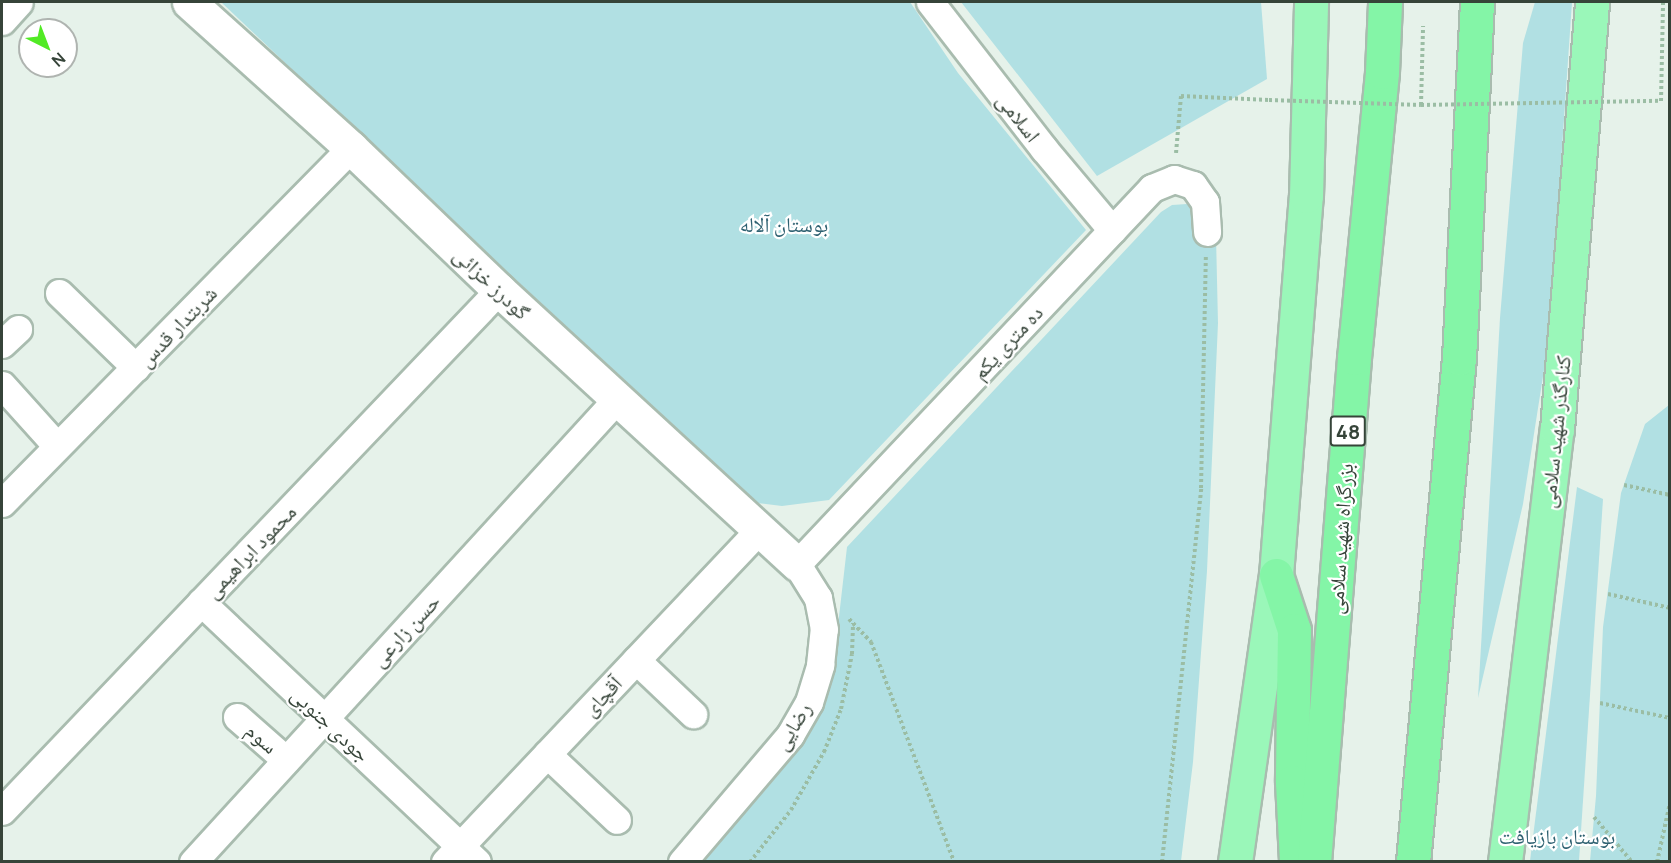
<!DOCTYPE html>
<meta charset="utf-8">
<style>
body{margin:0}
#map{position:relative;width:1671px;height:863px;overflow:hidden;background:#e6f2ea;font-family:Manrope,"Noto Naskh Arabic",sans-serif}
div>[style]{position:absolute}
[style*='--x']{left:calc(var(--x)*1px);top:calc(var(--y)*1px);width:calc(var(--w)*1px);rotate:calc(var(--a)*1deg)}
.green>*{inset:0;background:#b1e0e3}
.path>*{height:4px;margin-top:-2px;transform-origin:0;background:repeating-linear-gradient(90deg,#9bbda4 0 3px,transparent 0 6px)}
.roads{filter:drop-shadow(2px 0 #a9bcaf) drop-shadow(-2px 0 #a9bcaf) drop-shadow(0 2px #a9bcaf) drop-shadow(0 -2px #a9bcaf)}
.minor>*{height:27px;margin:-13.5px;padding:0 13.5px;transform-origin:13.5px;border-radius:13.5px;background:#fff}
.tertiary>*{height:33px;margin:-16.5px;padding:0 16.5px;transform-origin:16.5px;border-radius:16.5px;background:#fff}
.primary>*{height:33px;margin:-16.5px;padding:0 16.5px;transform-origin:16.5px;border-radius:16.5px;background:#9af7b9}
.trunk>*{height:33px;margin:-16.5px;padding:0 16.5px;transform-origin:16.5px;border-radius:16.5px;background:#84f5a7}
.path-bridge>*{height:4px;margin-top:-2px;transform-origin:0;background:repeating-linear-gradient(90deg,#9bbda4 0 3px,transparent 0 6px)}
span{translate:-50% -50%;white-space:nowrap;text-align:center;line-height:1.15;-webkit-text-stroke:4.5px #fff;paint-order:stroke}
.shield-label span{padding:2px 4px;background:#fff;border:2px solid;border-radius:4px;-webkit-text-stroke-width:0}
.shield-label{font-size:20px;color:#364439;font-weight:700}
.street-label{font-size:21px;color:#364439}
.park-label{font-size:21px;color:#2e6171}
.frame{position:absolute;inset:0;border:3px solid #364439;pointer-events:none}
.north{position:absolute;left:18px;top:18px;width:60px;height:60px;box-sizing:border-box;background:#fff;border:2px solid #afb4b0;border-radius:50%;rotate:138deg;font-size:16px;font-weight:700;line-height:24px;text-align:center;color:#364439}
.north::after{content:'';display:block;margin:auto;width:21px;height:27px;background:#52ea25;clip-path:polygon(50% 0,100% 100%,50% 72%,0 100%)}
</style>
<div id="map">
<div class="green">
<div style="clip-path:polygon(221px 2px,910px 2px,958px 73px,1086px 230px,829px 500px,782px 506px,757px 503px,423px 194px)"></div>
<div style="clip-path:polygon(961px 2px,1261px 2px,1267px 79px,1097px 176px)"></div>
<div style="clip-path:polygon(1535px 2px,1572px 2px,1549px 338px,1523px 504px,1478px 698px,1500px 318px,1523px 43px)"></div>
<div style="clip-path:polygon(1187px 204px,1199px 210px,1216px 236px,1218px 323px,1207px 571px,1193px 762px,1181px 861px,693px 862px,751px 796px,837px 634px,847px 547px,1161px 212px,1172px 205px)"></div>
<div style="clip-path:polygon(1669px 405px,1669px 861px,1590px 861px,1596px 796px,1603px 627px,1621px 493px,1645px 424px)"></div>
<div style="clip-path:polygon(1577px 487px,1603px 499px,1579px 861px,1530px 861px)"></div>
</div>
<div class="path">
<div style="--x:1661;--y:101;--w:99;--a:-88.8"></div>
<div style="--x:1421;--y:105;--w:79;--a:-88.5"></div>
<div style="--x:1176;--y:153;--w:57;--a:-85"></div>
<div style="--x:1181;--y:96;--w:88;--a:2.6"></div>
<div style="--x:1624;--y:485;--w:47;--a:12.3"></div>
<div style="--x:1608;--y:594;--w:64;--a:12.7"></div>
<div style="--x:849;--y:619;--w:32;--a:46"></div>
<div style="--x:871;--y:642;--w:235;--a:69.3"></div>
<div style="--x:1600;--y:703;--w:72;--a:12.1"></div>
<div style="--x:1594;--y:817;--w:59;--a:49.8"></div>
<div style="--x:750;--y:862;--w:66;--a:-51.7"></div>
<div style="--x:791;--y:810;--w:67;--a:-60.4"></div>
<div style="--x:824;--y:752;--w:46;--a:-68.4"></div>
<div style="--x:841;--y:709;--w:56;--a:-78.7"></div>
<div style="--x:852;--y:654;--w:31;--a:-88"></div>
<div style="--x:1162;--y:862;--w:376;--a:-84"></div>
<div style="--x:1201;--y:488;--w:231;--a:-88.8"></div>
<div style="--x:1657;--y:862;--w:60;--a:-77.6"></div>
</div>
<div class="roads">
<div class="minor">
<div style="--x:930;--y:2;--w:186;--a:52.2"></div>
<div style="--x:1044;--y:149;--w:106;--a:50"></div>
<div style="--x:2;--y:21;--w:25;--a:-48"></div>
<div style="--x:59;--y:293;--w:107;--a:44.2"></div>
<div style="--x:2;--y:344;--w:22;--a:-43"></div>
<div style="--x:2;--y:385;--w:82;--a:48"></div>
<div style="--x:2;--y:503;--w:498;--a:-45.5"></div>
<div style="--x:201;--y:602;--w:379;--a:43.3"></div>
<div style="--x:636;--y:660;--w:79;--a:43.5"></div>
<div style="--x:237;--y:717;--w:65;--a:41.3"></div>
<div style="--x:547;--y:754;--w:96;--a:43.3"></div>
<div style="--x:2;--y:811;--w:720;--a:-46.35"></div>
<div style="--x:193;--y:862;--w:628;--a:-47.52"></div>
<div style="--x:445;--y:862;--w:457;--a:-46.6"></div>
<div style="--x:682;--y:862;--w:167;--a:-49.6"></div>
<div style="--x:790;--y:735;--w:38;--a:-60"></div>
<div style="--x:809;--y:702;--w:39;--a:-73"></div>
<div style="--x:820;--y:665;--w:36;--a:-84"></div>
<div style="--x:824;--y:629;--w:32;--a:-101"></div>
<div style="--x:818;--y:598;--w:40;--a:-122"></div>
<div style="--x:797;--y:564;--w:517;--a:-46.65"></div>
<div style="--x:1152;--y:188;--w:24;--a:-22"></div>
<div style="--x:1174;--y:179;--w:20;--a:18"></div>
<div style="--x:1193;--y:185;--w:21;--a:55"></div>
<div style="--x:1205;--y:202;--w:30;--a:86"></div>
</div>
<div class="tertiary">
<div style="--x:189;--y:2;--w:218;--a:42"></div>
<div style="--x:351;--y:148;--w:205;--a:43.8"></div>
<div style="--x:499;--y:290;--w:405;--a:42.6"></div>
</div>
<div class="primary">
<div style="--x:1235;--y:862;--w:290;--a:-81.9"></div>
<div style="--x:1276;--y:575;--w:380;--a:-85.5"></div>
<div style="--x:1306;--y:196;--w:194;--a:-88.5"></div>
<div style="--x:1505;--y:862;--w:436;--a:-83.2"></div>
<div style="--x:1557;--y:429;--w:428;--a:-85.3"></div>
</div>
<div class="trunk">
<div style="--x:1276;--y:575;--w:58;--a:71.9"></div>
<div style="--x:1294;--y:630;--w:152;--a:90.8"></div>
<div style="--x:1292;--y:782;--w:80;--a:87.1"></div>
<div style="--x:1314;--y:862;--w:506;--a:-85.46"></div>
<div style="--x:1354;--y:358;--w:287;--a:-84.4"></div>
<div style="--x:1382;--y:72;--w:70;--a:-87.5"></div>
<div style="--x:1413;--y:862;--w:506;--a:-84.79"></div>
<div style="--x:1459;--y:358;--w:356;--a:-87.1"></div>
</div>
</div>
<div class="path-bridge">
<div style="--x:1269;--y:100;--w:152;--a:1.9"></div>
<div style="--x:1421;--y:105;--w:240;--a:-1"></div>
</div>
<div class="shield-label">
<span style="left:1348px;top:431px">48</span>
</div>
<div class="street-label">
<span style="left:1019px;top:117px;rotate:52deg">اسلامی</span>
<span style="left:492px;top:283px;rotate:43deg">گودرز خزائی</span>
<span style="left:177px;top:326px;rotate:-46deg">شربتدار قدس</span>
<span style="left:1007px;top:342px;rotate:-47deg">ده متری یکم</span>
<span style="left:1555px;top:432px;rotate:-84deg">کنارگذر شهید سلامی</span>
<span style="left:1340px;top:539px;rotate:-86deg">بزرگراه شهید سلامی</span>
<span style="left:250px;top:551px;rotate:-46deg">محمود ابراهیمی</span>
<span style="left:405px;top:630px;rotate:-47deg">حسن زارعی</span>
<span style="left:602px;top:696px;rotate:-47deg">آقچای</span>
<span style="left:331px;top:724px;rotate:43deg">جودی جنوبی</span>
<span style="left:792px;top:726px;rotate:-58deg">رضایی</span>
<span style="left:262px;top:738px;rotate:41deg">سوم</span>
</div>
<div class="park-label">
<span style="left:784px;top:224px">بوستان آلاله</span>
<span style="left:1557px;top:836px">بوستان بازیافت</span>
</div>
<div class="frame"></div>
<div class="north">N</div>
</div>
